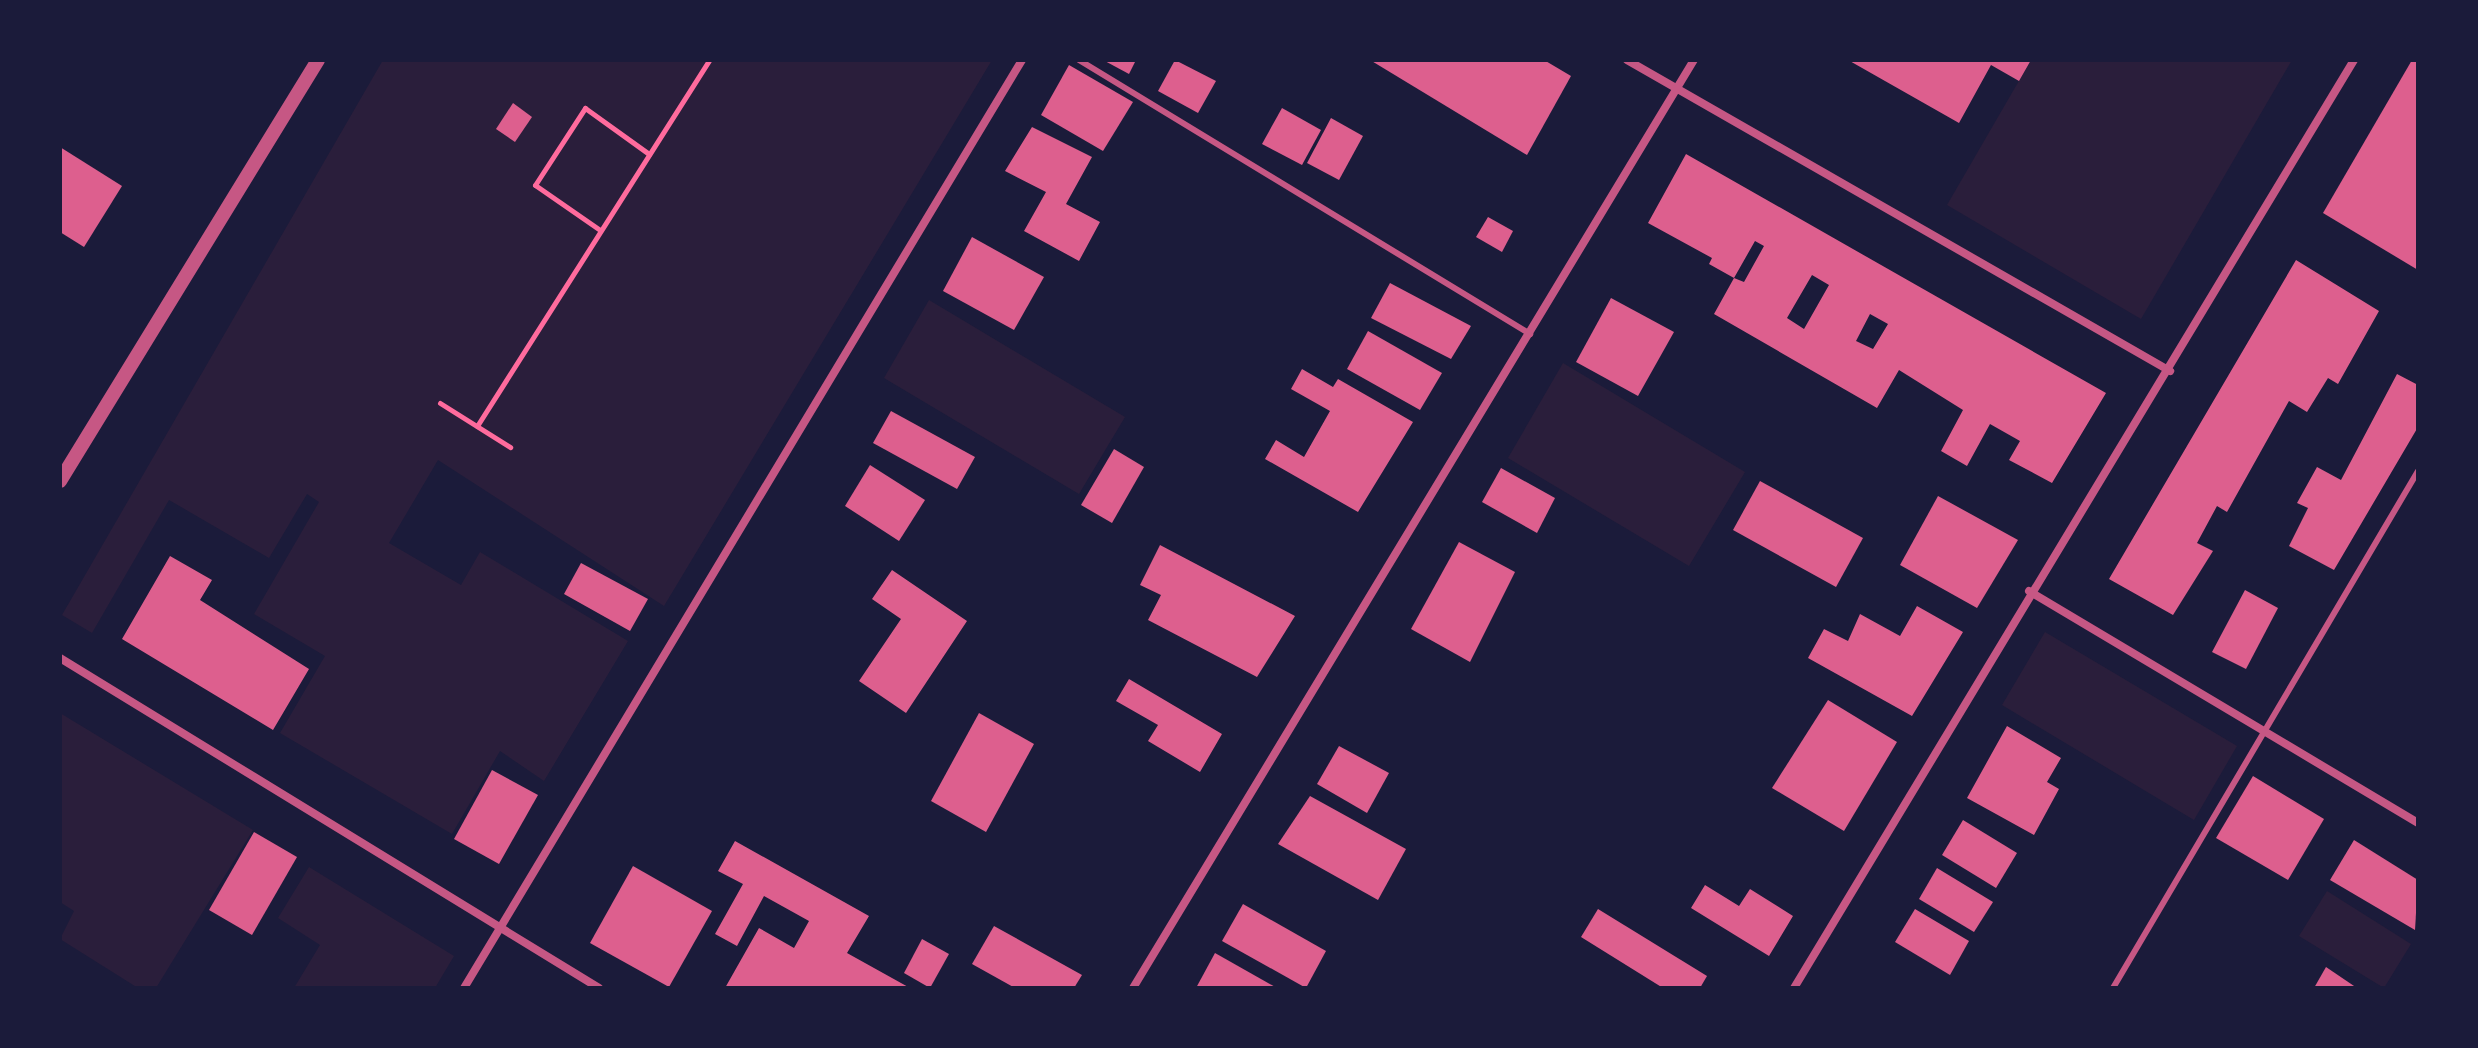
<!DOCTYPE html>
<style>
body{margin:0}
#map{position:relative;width:2478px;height:1048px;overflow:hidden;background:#1b1b3a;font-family:"Nunito Sans",sans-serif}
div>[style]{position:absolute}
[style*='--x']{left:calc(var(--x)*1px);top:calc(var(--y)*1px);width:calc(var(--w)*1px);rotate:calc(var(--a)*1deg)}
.green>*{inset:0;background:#2a1e3b}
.building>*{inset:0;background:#dd5f8e}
.path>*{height:5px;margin:-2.5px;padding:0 2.5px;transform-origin:2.5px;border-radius:2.5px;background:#ff6b9d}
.service>*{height:6px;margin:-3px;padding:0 3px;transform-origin:3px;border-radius:3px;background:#c65784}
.minor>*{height:8px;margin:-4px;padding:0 4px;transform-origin:4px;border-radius:4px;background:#c65784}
.tertiary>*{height:14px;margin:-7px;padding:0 7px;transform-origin:7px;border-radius:7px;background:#c65784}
span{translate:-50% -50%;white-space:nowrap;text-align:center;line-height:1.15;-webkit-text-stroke:6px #1b1b3a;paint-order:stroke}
.frame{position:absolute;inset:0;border:62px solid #1b1b3a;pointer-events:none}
</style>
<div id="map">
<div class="green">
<div style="clip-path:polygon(383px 60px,992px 60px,664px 606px,438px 460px,389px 543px,461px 585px,480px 552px,628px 641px,544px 781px,500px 751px,452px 834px,280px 733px,325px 656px,254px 614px,319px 502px,307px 494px,269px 558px,169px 500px,92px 633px,62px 615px)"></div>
<div style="clip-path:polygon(2031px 60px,2292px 60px,2141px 319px,1947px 205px)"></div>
<div style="clip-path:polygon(929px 300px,1125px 417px,1079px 494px,884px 378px)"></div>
<div style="clip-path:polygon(1563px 363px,1745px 472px,1689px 566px,1508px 458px)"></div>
<div style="clip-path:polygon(2045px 632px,2237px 746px,2194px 820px,2002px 705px)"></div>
<div style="clip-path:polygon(60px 713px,253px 830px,156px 988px,138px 988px,60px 939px,74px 911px,60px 902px)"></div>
<div style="clip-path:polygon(309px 867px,454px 956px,435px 988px,294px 988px,320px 945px,278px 918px)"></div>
<div style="clip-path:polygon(2327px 891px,2411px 944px,2384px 988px,2299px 936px)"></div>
</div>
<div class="building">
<div style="clip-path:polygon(1103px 60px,1136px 60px,1129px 74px)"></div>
<div style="clip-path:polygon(1175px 60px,1216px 81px,1198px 113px,1158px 91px)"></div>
<div style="clip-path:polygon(1370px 60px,1544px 60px,1571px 76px,1527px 155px)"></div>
<div style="clip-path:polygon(1848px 60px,2031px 60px,2019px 81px,1991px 65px,1959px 123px)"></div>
<div style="clip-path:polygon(2412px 60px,2418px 60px,2418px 270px,2323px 213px)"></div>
<div style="clip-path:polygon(1069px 65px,1133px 102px,1103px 151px,1041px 115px)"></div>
<div style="clip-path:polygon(513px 103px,532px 117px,515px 142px,496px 129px)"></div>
<div style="clip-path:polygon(1282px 108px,1321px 130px,1302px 165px,1262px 144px)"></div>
<div style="clip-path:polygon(1331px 118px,1363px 136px,1339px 180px,1307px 163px)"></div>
<div style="clip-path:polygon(1032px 127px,1092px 157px,1066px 204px,1100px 222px,1079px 261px,1024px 231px,1046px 192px,1005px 171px)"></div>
<div style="clip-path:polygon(60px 147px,122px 186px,84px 247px,60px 232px)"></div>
<div style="clip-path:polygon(evenodd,1686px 154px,2106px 393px,2052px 483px,2009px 460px,2020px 441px,1990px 424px,1967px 466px,1941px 451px,1963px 410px,1899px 370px,1877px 408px,1714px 314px,1734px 278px,1709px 264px,1712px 258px,1648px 223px,1686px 154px,1755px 241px,1764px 246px,1744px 282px,1734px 278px,1755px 241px,1686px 154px,1812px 275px,1829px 285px,1804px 329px,1787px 318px,1812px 275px,1686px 154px,1870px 314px,1888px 324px,1873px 349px,1856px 341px,1870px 314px)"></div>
<div style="clip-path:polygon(1488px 217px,1513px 231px,1502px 252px,1476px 237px)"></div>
<div style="clip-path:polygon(972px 237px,1044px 277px,1014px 330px,943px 291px)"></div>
<div style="clip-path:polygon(2296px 260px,2379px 311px,2338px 384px,2328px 378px,2307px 412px,2289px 401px,2227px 512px,2217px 506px,2197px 543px,2213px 551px,2173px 615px,2109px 579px)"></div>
<div style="clip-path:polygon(1390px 283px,1471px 326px,1451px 359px,1371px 318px)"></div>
<div style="clip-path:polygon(1611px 298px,1674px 332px,1638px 396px,1576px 362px)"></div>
<div style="clip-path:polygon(1368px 331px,1442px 373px,1420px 410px,1347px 369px)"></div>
<div style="clip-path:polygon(1302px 369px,1333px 387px,1338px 379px,1413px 422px,1358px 512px,1265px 459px,1276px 440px,1304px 457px,1330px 411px,1291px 389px)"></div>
<div style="clip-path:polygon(2397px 374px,2418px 385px,2418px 427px,2334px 570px,2289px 546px,2308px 508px,2297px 503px,2317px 467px,2341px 480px)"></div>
<div style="clip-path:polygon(891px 411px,975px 457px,957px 489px,873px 443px)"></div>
<div style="clip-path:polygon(1114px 449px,1144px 467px,1112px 523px,1081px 505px)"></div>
<div style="clip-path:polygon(870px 465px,925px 500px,899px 541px,845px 506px)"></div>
<div style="clip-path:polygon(1501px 468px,1555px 498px,1537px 533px,1482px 502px)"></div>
<div style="clip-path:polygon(1760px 481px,1863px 538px,1836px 587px,1733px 530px)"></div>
<div style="clip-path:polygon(1938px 496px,2018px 540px,1977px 608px,1900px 565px)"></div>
<div style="clip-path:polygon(1459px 542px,1515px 572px,1470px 662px,1411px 629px)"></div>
<div style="clip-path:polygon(1160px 545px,1295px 616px,1257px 677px,1148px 620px,1161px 595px,1140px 585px)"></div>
<div style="clip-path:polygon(170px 556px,212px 580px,200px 600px,309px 669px,273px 730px,122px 639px)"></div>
<div style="clip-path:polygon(581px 563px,648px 599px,630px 631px,564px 594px)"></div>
<div style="clip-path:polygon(892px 570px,967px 621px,906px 713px,859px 681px,901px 619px,872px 599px)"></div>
<div style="clip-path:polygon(2245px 590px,2278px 608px,2246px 669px,2212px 652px)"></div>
<div style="clip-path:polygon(1917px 606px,1963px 632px,1912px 716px,1808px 658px,1824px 629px,1848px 641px,1860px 614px,1900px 636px)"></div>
<div style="clip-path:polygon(1129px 679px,1222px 734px,1200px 772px,1148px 741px,1158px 725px,1116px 701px)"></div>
<div style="clip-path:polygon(1828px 700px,1897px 742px,1844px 831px,1772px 788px)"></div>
<div style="clip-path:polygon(979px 713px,1034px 744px,986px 832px,931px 801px)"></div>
<div style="clip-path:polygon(2007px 726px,2061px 758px,2047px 782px,2059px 789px,2034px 835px,1967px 798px)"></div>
<div style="clip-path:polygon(1339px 746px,1389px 773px,1367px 813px,1317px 784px)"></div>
<div style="clip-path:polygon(492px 770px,538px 795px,499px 864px,454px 839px)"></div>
<div style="clip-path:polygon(2253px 776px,2324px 819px,2288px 880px,2216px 838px)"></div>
<div style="clip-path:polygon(1310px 796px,1406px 849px,1378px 900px,1278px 844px)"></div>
<div style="clip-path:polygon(1963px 820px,2017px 853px,1996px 888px,1942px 855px)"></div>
<div style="clip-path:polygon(254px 832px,297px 857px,252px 935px,209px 910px)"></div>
<div style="clip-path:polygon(2354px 840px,2418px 880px,2415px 930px,2330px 880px)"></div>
<div style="clip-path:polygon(735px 841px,869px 916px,847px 953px,910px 988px,725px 988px,759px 928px,794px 948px,809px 921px,764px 896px,737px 946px,715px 934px,743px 884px,718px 871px)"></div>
<div style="clip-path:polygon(633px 866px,712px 911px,669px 987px,590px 943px)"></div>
<div style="clip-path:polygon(1937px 868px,1993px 902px,1974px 932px,1919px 899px)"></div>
<div style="clip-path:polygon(1705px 885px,1739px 906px,1750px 889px,1793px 916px,1769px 956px,1691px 908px)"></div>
<div style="clip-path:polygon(1243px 904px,1326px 951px,1306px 988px,1222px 941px)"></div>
<div style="clip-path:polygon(1598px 909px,1707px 976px,1700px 988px,1663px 988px,1581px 937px)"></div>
<div style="clip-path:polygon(1915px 909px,1969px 941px,1950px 975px,1895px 942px)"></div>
<div style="clip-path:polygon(994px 926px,1082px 975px,1074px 988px,1015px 988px,972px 964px)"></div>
<div style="clip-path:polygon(922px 939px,949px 954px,930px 988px,904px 973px)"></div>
<div style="clip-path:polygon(1215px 953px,1277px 988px,1196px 988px)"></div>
<div style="clip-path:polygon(2326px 967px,2357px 988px,2314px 988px)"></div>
</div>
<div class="path">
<div style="--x:600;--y:230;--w:79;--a:-145.3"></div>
<div style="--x:535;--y:185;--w:92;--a:-57"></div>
<div style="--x:585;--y:108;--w:79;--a:35.7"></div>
<div style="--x:440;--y:403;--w:83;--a:32.2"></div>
<div style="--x:477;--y:426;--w:433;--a:-57.6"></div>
</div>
<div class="service">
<div style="--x:1079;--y:60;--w:528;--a:31.28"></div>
<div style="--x:2113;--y:988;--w:600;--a:-59.46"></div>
</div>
<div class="minor">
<div style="--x:1627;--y:60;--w:626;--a:29.8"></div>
<div style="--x:2029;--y:591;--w:453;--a:30.8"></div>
<div style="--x:60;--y:658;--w:632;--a:31.48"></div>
<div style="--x:464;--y:988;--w:1083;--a:-58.98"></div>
<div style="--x:1133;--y:988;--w:1084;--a:-58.85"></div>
<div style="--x:1794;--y:988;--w:1084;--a:-58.89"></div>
</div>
<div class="tertiary">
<div style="--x:60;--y:481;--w:494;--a:-58.5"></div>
</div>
<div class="frame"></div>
</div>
